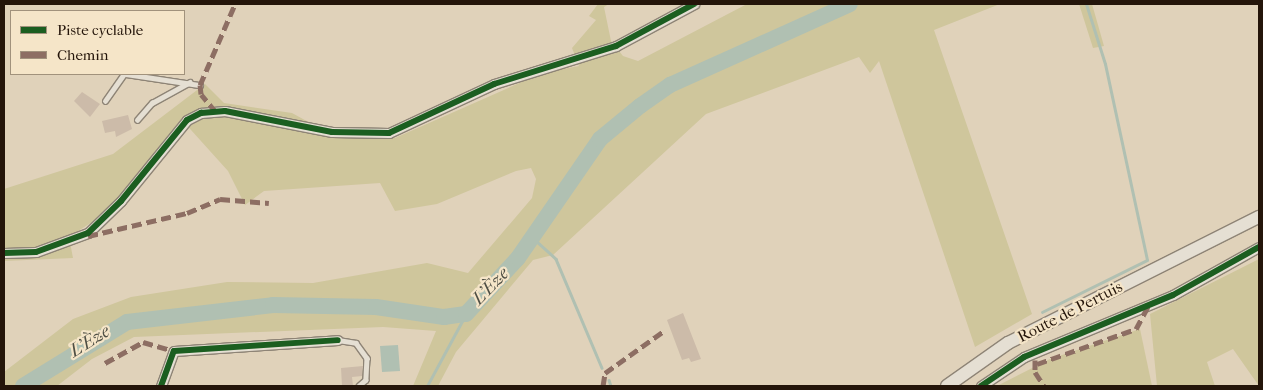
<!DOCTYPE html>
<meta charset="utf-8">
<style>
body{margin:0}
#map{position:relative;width:1263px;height:390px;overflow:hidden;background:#e0d2ba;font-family:"IM FELL French Canon",serif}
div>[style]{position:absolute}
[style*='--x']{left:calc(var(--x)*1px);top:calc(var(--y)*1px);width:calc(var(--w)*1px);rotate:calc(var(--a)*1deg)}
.green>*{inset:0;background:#cfc69c}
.water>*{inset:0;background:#b0c0b2}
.stream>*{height:2.5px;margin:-1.25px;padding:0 1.25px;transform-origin:1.25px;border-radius:1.25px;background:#b0c0b2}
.river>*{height:16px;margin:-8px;padding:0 8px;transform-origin:8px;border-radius:8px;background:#b0c0b2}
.building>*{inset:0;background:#ccbba9}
.roads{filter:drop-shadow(1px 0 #8e8476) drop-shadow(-1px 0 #8e8476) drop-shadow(0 1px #8e8476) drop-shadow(0 -1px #8e8476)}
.lane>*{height:4.5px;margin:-2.25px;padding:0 2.25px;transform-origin:2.25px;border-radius:2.25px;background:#e5dfd3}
.street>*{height:9px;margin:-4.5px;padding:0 4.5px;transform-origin:4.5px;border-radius:4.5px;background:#e5dfd3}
.secondary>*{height:12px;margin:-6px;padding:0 6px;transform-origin:6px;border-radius:6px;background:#e5dfd3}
.quiet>*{height:5px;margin-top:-2.5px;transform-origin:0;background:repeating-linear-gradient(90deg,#8d6e63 0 10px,transparent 0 15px)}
.cycleway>*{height:6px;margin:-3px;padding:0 3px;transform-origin:3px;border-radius:3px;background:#1b5e20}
span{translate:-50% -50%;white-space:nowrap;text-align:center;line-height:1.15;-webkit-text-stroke:4.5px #f5e5c8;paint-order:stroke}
.street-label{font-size:16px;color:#24150a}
.water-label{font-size:18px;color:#4e4e44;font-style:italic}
.frame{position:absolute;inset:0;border:5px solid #24150a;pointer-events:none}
.legend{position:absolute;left:10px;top:10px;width:175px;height:65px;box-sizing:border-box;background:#f5e5c8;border:1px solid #a1927c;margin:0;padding:6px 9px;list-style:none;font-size:15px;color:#24150a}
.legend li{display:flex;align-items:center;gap:10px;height:25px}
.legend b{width:25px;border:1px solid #a1927c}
</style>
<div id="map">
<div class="green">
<div style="clip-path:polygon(598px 4px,609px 4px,604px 7px,611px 41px,623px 56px,638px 61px,747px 4px,1000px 4px,934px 30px,1032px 314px,975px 347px,879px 61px,870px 73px,859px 57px,706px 114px,553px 255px,533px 260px,456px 352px,438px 386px,413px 386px,436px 331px,383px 327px,134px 337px,92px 359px,57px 386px,4px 386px,4px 372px,73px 319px,131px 297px,227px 282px,313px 283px,427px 263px,468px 273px,532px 198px,536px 179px,531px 168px,516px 171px,437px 204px,395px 211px,380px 183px,264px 191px,245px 205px,228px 171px,182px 120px,109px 211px,69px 237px,73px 258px,4px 261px,4px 189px,113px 154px,205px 84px,224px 103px,292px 113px,334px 136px,395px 138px,542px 73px,579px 66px,572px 48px,596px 20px,589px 16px)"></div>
<div style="clip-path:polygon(1079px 4px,1092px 4px,1104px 46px,1093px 48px)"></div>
<div style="clip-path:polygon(1259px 259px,1259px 386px,1233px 349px,1207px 362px,1215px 386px,1157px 386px,1150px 314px)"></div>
<div style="clip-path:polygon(1140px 329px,1152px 386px,997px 386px,1050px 359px)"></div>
</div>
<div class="water">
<div style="clip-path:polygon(398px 345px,400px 371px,382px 372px,380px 346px)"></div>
</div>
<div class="stream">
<div style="--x:533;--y:238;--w:31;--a:42"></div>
<div style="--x:556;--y:259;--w:118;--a:67.1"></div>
<div style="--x:1042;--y:312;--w:117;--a:-26.3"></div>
<div style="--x:1147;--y:260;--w:200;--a:-102.1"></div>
<div style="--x:1105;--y:64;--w:63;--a:-107.6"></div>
<div style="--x:609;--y:380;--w:6;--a:72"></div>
<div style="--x:427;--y:386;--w:82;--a:-61.6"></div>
</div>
<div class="river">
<div style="--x:23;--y:386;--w:122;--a:-31.6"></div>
<div style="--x:127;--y:322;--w:147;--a:-6.6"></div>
<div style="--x:273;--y:305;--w:103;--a:1.1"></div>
<div style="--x:376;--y:307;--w:69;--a:8.4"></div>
<div style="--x:444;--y:317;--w:22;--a:-8"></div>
<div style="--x:466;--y:314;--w:76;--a:-47.1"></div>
<div style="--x:518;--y:258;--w:145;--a:-55.4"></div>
<div style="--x:600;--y:139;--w:52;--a:-39.5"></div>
<div style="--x:640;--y:106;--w:37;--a:-35"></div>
<div style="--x:670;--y:85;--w:197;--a:-24.2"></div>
</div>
<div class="building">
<div style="clip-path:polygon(82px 92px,100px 104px,90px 117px,74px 101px)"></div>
<div style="clip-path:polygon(128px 115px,132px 129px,116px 137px,115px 131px,105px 133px,102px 121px)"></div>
<div style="clip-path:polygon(683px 313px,701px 359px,691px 362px,689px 358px,682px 360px,667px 320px)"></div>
<div style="clip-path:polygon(363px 366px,362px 376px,352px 377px,353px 386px,342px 386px,341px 368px)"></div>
</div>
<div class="roads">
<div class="lane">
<div style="--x:126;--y:74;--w:75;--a:8.5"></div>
<div style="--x:105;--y:101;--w:33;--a:-55"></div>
<div style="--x:137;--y:120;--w:23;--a:-49"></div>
<div style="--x:152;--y:103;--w:43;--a:-28.9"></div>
<div style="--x:338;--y:340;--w:18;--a:9"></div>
<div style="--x:356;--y:343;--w:19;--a:54"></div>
<div style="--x:367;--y:358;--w:22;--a:93"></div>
<div style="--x:366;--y:380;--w:9;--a:139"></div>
</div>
<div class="street">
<div style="--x:4;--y:253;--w:32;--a:-2"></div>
<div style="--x:36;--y:252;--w:55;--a:-20.1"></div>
<div style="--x:88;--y:233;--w:46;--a:-44.1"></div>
<div style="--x:121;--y:201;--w:104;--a:-50.8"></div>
<div style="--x:187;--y:120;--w:16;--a:-27"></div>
<div style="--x:201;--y:113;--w:24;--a:-5"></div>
<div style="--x:225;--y:111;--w:109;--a:11.1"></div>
<div style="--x:332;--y:132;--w:57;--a:1"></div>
<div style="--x:389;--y:133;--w:116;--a:-25"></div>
<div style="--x:494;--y:84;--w:128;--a:-17.3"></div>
<div style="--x:616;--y:46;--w:89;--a:-28.3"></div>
<div style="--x:161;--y:386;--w:37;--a:-70"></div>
<div style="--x:174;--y:351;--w:164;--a:-3.8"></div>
<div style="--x:981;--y:386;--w:52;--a:-34"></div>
<div style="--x:1024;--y:357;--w:161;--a:-22.6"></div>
<div style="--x:1173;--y:295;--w:98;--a:-29.2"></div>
</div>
<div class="secondary">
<div style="--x:947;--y:386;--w:75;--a:-35.2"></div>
<div style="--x:1008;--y:343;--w:281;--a:-26.7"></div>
</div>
</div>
<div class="quiet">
<div style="--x:216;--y:112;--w:23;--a:-130"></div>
<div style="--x:201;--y:94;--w:9;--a:-96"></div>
<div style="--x:200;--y:85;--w:88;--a:-66.6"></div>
<div style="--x:88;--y:236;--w:102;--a:-13.1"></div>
<div style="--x:187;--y:213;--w:36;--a:-23"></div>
<div style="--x:220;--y:199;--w:49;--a:4.7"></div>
<div style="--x:1035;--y:360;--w:12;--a:90"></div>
<div style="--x:1035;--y:372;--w:17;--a:57"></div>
<div style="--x:105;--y:363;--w:43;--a:-28.9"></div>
<div style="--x:143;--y:342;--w:32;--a:16"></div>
<div style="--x:1037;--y:364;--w:105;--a:-19.5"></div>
<div style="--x:1136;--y:329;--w:26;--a:-62"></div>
<div style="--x:603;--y:386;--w:13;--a:-81"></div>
<div style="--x:605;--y:373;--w:74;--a:-35.6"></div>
</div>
<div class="cycleway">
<div style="--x:4;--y:253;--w:32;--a:-2"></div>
<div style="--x:36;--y:252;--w:55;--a:-20.1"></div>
<div style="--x:88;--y:233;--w:46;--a:-44.1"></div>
<div style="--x:121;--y:201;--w:104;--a:-50.8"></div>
<div style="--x:187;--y:120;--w:16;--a:-27"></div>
<div style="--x:201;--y:113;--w:24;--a:-5"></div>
<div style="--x:225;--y:111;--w:109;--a:11.1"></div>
<div style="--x:332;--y:132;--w:57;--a:1"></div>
<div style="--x:389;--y:133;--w:116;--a:-25"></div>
<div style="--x:494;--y:84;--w:128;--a:-17.3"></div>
<div style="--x:616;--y:46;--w:89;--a:-28.3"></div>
<div style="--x:161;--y:386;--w:37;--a:-70"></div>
<div style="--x:174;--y:351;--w:164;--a:-3.8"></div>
<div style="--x:981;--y:386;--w:52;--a:-34"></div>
<div style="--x:1024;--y:357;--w:161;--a:-22.6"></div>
<div style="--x:1173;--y:295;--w:98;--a:-29.2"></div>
</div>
<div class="street-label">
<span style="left:1070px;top:312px;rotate:-27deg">Route de Pertuis</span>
</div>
<div class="water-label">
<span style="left:491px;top:287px;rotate:-46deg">L'Èze</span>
<span style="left:90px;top:342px;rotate:-32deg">L'Èze</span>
</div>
<div class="frame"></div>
<ul class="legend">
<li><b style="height:6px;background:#1b5e20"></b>Piste cyclable</li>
<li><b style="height:6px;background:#8d6e63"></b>Chemin</li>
</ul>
</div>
